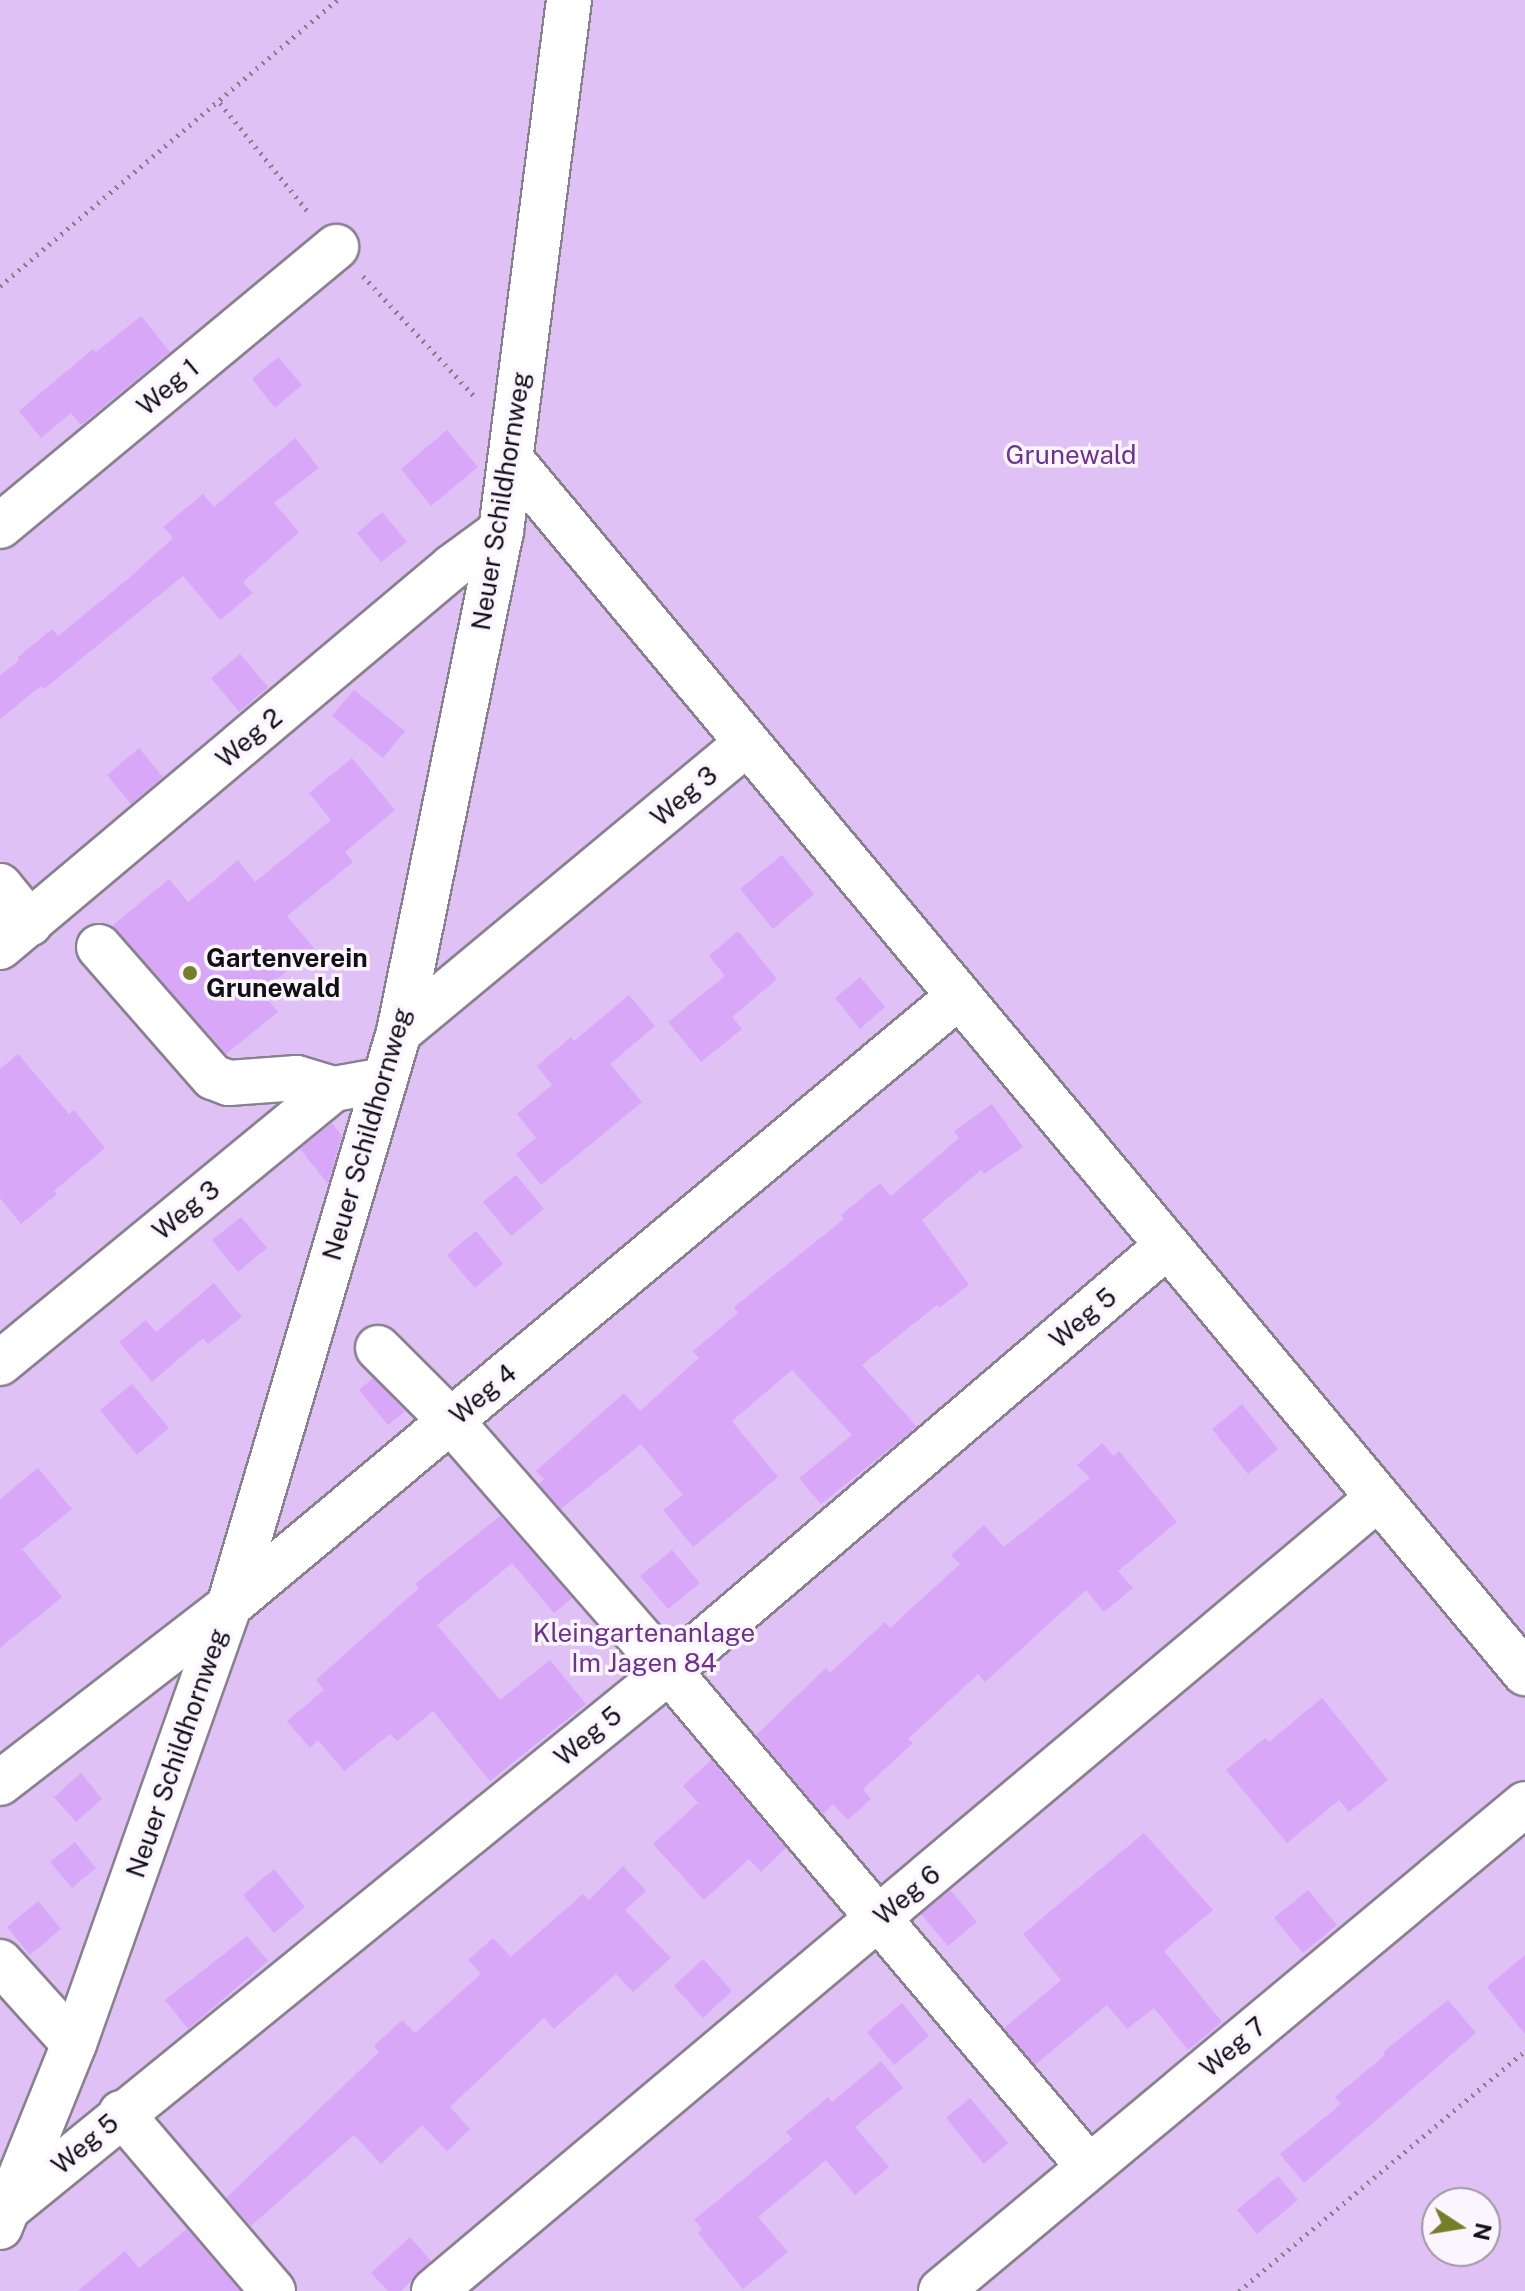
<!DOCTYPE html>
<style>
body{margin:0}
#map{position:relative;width:1525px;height:2291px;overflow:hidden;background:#fbf5ff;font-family:"Public Sans",sans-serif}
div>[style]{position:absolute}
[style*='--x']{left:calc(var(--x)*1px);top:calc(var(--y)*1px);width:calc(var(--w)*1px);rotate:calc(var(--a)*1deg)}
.green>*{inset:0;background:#e0c1f6}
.building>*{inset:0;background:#d8a7f8}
.path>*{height:5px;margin-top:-2.5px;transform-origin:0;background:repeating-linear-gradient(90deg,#858188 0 2px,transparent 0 8px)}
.roads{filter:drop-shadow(2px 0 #88818e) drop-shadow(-2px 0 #88818e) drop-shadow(0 2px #88818e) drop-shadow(0 -2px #88818e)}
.minor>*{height:44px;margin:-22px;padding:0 22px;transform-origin:22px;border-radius:22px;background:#fff}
.dots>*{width:22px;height:22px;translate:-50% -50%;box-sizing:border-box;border:4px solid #fbf5ff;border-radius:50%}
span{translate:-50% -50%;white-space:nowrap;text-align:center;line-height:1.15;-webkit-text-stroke:7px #fbf5ff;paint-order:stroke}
.street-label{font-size:26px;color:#121015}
.park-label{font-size:26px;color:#6d318e}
.poi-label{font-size:26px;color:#121015;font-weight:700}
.left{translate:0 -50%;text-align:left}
.north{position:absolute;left:1421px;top:2187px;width:80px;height:80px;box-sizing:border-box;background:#fbf5ff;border:2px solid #9e99a1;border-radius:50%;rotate:102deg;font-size:22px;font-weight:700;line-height:32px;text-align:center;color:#121015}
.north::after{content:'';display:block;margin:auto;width:28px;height:36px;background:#777e29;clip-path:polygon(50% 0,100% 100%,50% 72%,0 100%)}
</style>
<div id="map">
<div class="green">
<div style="clip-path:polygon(evenodd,0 0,1525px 0,1525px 2291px,0 2291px,0 0,1437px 2203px,1485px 2203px,1485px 2251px,1437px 2251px,1437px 2203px)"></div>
</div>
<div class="building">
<div style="clip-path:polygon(141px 316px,170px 352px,81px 425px,71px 413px,41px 438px,19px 411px,93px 349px,96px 352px)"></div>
<div style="clip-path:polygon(278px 357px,302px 385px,275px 408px,252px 379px)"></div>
<div style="clip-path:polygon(447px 430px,478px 467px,431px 506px,401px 469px)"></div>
<div style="clip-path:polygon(295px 438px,319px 468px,274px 503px,299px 532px,243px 582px,253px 593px,220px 620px,183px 576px,44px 689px,41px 686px,0 719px,0 676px,19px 660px,17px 658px,52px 629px,58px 636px,129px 578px,173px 538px,163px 527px,203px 494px,214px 507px)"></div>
<div style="clip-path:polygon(382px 512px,407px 542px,381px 562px,357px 533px)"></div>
<div style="clip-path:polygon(240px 654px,268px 687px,239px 712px,211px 678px)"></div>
<div style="clip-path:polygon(354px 690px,405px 731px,383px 758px,332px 716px)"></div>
<div style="clip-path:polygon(139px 748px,163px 777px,131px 804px,107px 775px)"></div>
<div style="clip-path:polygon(352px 758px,395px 810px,345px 852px,353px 862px,287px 916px,314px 948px,262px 992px,278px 1012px,226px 1054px,112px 926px,169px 879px,188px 902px,238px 860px,255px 882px,331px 820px,309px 793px)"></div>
<div style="clip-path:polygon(782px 855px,814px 894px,773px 929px,740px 889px)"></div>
<div style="clip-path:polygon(738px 931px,777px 979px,732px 1017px,742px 1029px,701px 1062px,668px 1022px,725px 976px,709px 956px)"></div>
<div style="clip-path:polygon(860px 977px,885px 1007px,860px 1029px,835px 998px)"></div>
<div style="clip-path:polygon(629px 995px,655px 1026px,610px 1064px,642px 1102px,541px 1185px,516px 1154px,536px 1138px,517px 1114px,552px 1085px,537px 1066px,571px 1037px,574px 1041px)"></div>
<div style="clip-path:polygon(18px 1054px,69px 1114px,74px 1110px,105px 1148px,54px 1191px,57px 1194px,21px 1224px,0 1198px,0 1069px)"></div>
<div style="clip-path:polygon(992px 1104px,1023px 1147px,984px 1174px,981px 1170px,922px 1220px,969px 1285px,939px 1308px,937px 1305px,862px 1365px,917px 1427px,821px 1504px,799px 1478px,852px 1435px,792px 1370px,732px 1421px,778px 1477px,693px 1547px,663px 1510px,683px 1495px,641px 1444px,561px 1509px,539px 1484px,544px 1479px,536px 1471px,624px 1393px,640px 1411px,699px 1358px,693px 1351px,738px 1313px,734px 1307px,844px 1219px,841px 1215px,880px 1183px,891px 1196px,959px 1138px,954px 1131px)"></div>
<div style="clip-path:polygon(332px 1123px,342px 1136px,328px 1184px,300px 1149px)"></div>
<div style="clip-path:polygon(516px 1175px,544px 1209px,511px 1236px,483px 1202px)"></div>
<div style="clip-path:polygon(241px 1217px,267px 1248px,238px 1272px,212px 1240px)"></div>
<div style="clip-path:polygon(476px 1231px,503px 1264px,475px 1288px,447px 1255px)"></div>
<div style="clip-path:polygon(214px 1283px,242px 1317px,208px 1344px,203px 1338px,152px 1382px,119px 1342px,146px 1320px,156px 1332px)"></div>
<div style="clip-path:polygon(373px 1378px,405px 1411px,388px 1425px,359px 1390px)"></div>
<div style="clip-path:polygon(132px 1384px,169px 1428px,137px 1455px,100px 1410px)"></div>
<div style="clip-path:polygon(1242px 1404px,1278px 1449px,1248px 1474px,1212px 1429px)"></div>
<div style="clip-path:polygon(1102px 1443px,1114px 1456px,1119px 1451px,1177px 1522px,1118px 1571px,1133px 1588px,1104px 1612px,1086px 1590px,985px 1682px,978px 1674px,908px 1739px,913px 1743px,863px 1789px,871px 1799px,848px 1820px,833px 1804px,823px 1814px,756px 1735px,826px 1668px,830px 1673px,885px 1622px,890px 1628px,960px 1564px,951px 1555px,984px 1525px,1004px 1547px,1090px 1478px,1077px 1465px)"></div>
<div style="clip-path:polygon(38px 1468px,72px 1509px,22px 1549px,62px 1597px,0 1648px,0 1499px)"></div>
<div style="clip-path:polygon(500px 1516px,572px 1598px,554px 1613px,512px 1563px,437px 1625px,500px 1700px,550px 1660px,586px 1704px,490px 1781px,433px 1711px,397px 1741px,390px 1734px,344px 1771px,318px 1740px,310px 1748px,287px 1721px,324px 1690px,316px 1680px,419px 1588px,415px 1584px)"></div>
<div style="clip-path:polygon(672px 1550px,700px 1583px,668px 1609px,640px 1576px)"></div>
<div style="clip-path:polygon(1322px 1698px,1388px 1780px,1349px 1812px,1339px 1800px,1287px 1843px,1226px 1770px,1265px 1738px,1269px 1742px)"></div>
<div style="clip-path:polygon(711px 1760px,786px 1848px,761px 1872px,749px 1859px,704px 1900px,653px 1844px,698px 1803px,683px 1786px)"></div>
<div style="clip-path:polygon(81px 1773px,102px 1799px,76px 1822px,54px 1797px)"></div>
<div style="clip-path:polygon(1144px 1833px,1213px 1910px,1164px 1951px,1222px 2022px,1188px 2050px,1154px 2008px,1127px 2029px,1107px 2005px,1035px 2065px,1004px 2028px,1061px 1980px,1023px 1934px)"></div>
<div style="clip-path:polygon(75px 1842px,96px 1868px,72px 1888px,50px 1862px)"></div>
<div style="clip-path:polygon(623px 1866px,646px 1891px,625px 1910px,671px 1958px,633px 1992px,616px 1974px,554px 2029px,544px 2018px,450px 2107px,470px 2129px,447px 2151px,422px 2125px,381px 2164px,354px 2135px,251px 2226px,226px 2198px,379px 2052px,374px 2046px,402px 2020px,415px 2033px,481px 1974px,468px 1960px,493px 1938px,511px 1957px,583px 1894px,589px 1900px)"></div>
<div style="clip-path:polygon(274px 1869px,305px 1907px,274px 1933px,243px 1895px)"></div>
<div style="clip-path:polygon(950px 1890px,977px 1922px,948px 1946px,921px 1914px)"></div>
<div style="clip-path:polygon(1308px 1890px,1337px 1925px,1303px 1953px,1274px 1918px)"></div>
<div style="clip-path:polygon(38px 1901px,61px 1929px,30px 1955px,7px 1927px)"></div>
<div style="clip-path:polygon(247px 1936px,268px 1961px,188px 2029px,165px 2000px)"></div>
<div style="clip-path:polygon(1525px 1955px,1525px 2034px,1487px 1987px)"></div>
<div style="clip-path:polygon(703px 1959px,732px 1991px,703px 2018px,674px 1986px)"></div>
<div style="clip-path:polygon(1448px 2000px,1476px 2033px,1304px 2183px,1280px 2154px,1341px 2104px,1335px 2097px,1385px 2055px,1383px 2052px)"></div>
<div style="clip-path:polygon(902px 2003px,929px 2036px,894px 2065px,867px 2032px)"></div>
<div style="clip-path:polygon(881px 2061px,903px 2088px,855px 2127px,889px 2167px,855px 2195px,826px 2160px,758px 2217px,788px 2252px,743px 2289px,698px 2233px,702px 2229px,694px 2220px,792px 2139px,786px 2132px,828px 2097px,832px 2102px)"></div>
<div style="clip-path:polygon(970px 2098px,1008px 2143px,984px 2164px,946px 2118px)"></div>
<div style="clip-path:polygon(1278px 2176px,1298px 2200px,1257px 2234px,1237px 2210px)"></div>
<div style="clip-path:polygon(187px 2229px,240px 2291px,78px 2291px,125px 2251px,139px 2268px)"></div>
<div style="clip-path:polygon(410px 2237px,431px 2261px,401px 2291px,388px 2291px,371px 2273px)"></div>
</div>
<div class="path">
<div style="--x:220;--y:103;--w:143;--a:51"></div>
<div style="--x:363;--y:276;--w:166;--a:47.2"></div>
<div style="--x:0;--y:286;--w:442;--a:-40.3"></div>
<div style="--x:1239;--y:2291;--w:373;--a:-40"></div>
</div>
<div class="roads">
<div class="minor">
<div style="--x:512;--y:461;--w:1580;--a:50.11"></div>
<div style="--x:0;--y:526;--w:437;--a:-39.7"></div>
<div style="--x:0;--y:886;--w:48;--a:51"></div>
<div style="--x:0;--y:947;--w:591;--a:-40.05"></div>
<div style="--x:452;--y:567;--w:61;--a:-36.3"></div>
<div style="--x:99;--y:947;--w:173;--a:48.8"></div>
<div style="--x:213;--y:1077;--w:17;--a:21"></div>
<div style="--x:229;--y:1083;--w:68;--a:-4.2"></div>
<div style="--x:297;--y:1078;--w:39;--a:17"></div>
<div style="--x:399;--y:1032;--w:452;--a:-39.7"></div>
<div style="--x:378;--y:1348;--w:103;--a:45"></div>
<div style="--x:451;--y:1421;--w:332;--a:48.9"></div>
<div style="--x:669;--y:1671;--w:650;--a:49.74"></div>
<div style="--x:0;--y:1363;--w:432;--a:-39.4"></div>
<div style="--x:334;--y:1089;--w:51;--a:-10.2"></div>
<div style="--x:0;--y:1783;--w:289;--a:-37.7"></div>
<div style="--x:229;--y:1606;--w:951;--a:-39.88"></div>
<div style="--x:0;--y:1962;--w:110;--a:47.9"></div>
<div style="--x:121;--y:2113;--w:234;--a:49.5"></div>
<div style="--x:11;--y:2206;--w:848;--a:-39.11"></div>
<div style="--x:669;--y:1671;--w:655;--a:-40.48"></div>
<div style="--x:0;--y:2227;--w:197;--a:-68"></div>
<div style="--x:74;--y:2044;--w:465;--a:-70.5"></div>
<div style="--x:229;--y:1606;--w:599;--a:-73.5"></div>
<div style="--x:399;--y:1032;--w:511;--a:-78.49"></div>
<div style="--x:501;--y:531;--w:535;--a:-82.7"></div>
<div style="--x:434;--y:2291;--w:1233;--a:-40.03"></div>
<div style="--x:941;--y:2291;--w:760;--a:-39.82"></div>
</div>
</div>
<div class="dots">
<div style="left:190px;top:973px;background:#777e29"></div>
</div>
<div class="street-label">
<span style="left:168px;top:387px;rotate:-40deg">Weg 1</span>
<span style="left:501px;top:501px;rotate:-81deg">Neuer Schildhornweg</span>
<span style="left:249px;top:738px;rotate:-40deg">Weg 2</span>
<span style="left:684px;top:796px;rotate:-40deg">Weg 3</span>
<span style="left:367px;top:1134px;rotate:-74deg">Neuer Schildhornweg</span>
<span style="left:186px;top:1210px;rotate:-39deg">Weg 3</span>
<span style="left:1083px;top:1318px;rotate:-40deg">Weg 5</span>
<span style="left:483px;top:1394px;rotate:-40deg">Weg 4</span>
<span style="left:588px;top:1736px;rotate:-39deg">Weg 5</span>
<span style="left:177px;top:1753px;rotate:-71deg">Neuer Schildhornweg</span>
<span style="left:907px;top:1895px;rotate:-40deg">Weg 6</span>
<span style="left:1233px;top:2047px;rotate:-40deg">Weg 7</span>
<span style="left:85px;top:2144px;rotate:-40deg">Weg 5</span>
</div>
<div class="park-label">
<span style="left:1071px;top:455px">Grunewald</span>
<span style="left:644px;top:1648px">Kleingartenanlage<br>Im Jagen 84</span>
</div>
<div class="poi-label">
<span class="left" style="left:206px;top:973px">Gartenverein<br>Grunewald</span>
</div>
<div class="north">N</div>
</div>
